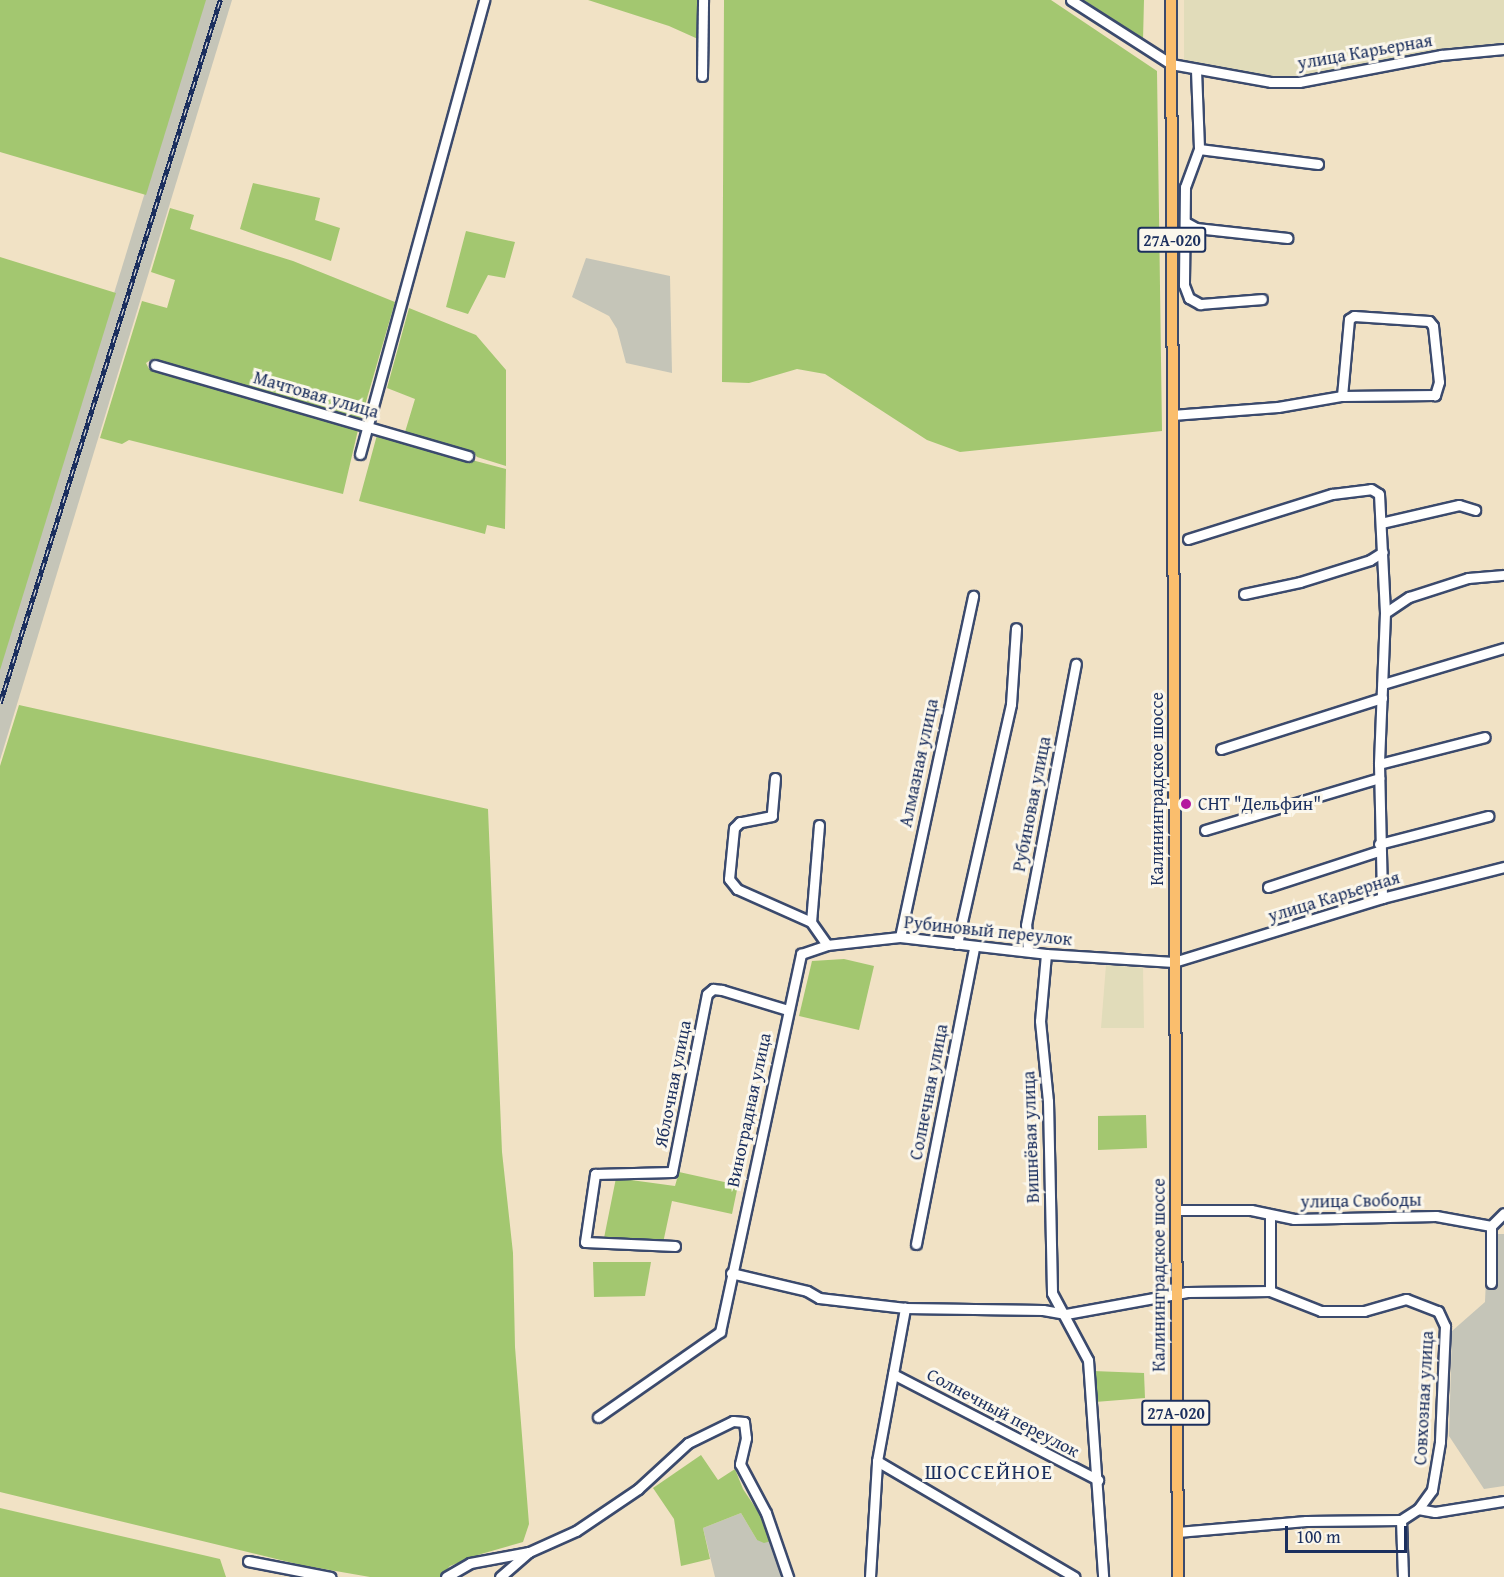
<!DOCTYPE html>
<meta charset="utf-8">
<style>
body{margin:0}
#map{position:relative;width:1504px;height:1577px;overflow:hidden;background:#f1e2c5;font-family:"Gentium Book Plus",serif}
div>[style]{position:absolute}
[style*='--x']{left:calc(var(--x)*1px);top:calc(var(--y)*1px);width:calc(var(--w)*1px);rotate:calc(var(--a)*1deg)}
.built>*{inset:0;background:#e1dcba}
.industrial>*{inset:0;background:#c5c5b8}
.green>*{inset:0;background:#a3c770}
.roads{filter:drop-shadow(2px 0 #3b4a6d) drop-shadow(-2px 0 #3b4a6d) drop-shadow(0 2px #3b4a6d) drop-shadow(0 -2px #3b4a6d)}
.minor>*{height:9px;margin:-4.5px;padding:0 4.5px;transform-origin:4.5px;border-radius:4.5px;background:#fff}
.major>*{height:10px;margin:-5px;padding:0 5px;transform-origin:5px;border-radius:5px;background:#fabe6d}
.rail>*{height:4.5px;margin-top:-2.25px;transform-origin:0;background:repeating-linear-gradient(90deg,#fbf7ec 0 7px,#1b2f5e 0 14px);box-sizing:border-box;border-block:2px solid #1b2f5e}
.dots>*{width:16px;height:16px;translate:-50% -50%;box-sizing:border-box;border:3px solid #fbf7ec;border-radius:50%}
span{translate:-50% -50%;white-space:nowrap;text-align:center;line-height:1.15;-webkit-text-stroke:6px #fbf7ec;paint-order:stroke}
.shield-label span{padding:2px 4px;background:#fbf7ec;border:2px solid;border-radius:4px;-webkit-text-stroke-width:0}
.shield-label{font-size:16px;color:#1b2f5e;font-weight:700}
.street-label{font-size:18px;color:#1b2f5e}
.poi-label{font-size:18px;color:#1b2f5e}
.left{translate:0 -50%;text-align:left}
.quarter-label{font-size:21px;color:#1b2f5e;letter-spacing:1.5px}
.scale{position:absolute;left:1285px;top:1526px;width:122px;height:27px;box-sizing:border-box;border:3px solid #1b2f5e;border-top:0;padding-left:8px;font-size:18px;line-height:21px;white-space:nowrap;color:#1b2f5e;-webkit-text-stroke:4px #fbf7ec;paint-order:stroke}
</style>
<div id="map">
<div class="built">
<div style="clip-path:polygon(1184px 0,1504px 0,1504px 47px,1323px 77px,1250px 77px,1184px 64px)"></div>
<div style="clip-path:polygon(1106px 965px,1143px 968px,1144px 1028px,1101px 1028px)"></div>
</div>
<div class="industrial">
<div style="clip-path:polygon(204px 0,232px 0,0 760px,0 665px)"></div>
<div style="clip-path:polygon(586px 258px,670px 276px,672px 373px,626px 363px,617px 329px,609px 316px,572px 297px)"></div>
<div style="clip-path:polygon(1488px 1234px,1504px 1234px,1504px 1486px,1484px 1489px,1449px 1436px,1452px 1331px,1485px 1302px)"></div>
<div style="clip-path:polygon(741px 1513px,757px 1540px,775px 1540px,784px 1572px,780px 1577px,715px 1577px,703px 1528px)"></div>
</div>
<div class="green">
<div style="clip-path:polygon(0 0,206px 0,146px 195px,0 152px)"></div>
<div style="clip-path:polygon(588px 0,698px 0,698px 39px,669px 26px)"></div>
<div style="clip-path:polygon(724px 0,1051px 0,1157px 71px,1162px 431px,960px 452px,927px 440px,825px 374px,797px 369px,749px 383px,722px 382px)"></div>
<div style="clip-path:polygon(1084px 0,1144px 0,1143px 40px,1115px 21px)"></div>
<div style="clip-path:polygon(253px 183px,320px 198px,315px 220px,340px 228px,331px 261px,240px 229px)"></div>
<div style="clip-path:polygon(170px 208px,194px 215px,190px 229px,293px 261px,395px 302px,361px 419px,152px 359px,146px 363px,149px 369px,358px 430px,343px 494px,129px 440px,122px 444px,100px 438px,142px 301px,167px 308px,175px 280px,151px 272px)"></div>
<div style="clip-path:polygon(466px 231px,515px 242px,505px 278px,488px 275px,468px 314px,446px 307px)"></div>
<div style="clip-path:polygon(0 257px,116px 293px,0 670px)"></div>
<div style="clip-path:polygon(409px 308px,476px 335px,506px 370px,506px 466px,477px 457px,472px 451px,405px 432px,415px 399px,387px 388px)"></div>
<div style="clip-path:polygon(377px 435px,506px 469px,505px 529px,487px 525px,485px 534px,359px 501px)"></div>
<div style="clip-path:polygon(19px 705px,488px 809px,502px 1152px,513px 1253px,515px 1347px,529px 1524px,523px 1542px,481px 1554px,450px 1566px,440px 1577px,370px 1577px,301px 1565px,0 1492px,0 766px)"></div>
<div style="clip-path:polygon(844px 959px,874px 966px,859px 1030px,799px 1016px,812px 961px)"></div>
<div style="clip-path:polygon(1146px 1115px,1147px 1148px,1098px 1150px,1098px 1116px)"></div>
<div style="clip-path:polygon(679px 1172px,738px 1185px,732px 1214px,672px 1201px,663px 1243px,604px 1238px,616px 1178px,675px 1186px)"></div>
<div style="clip-path:polygon(593px 1262px,651px 1262px,645px 1296px,594px 1297px)"></div>
<div style="clip-path:polygon(1093px 1371px,1144px 1373px,1145px 1398px,1095px 1402px)"></div>
<div style="clip-path:polygon(701px 1455px,718px 1480px,735px 1469px,743px 1489px,761px 1516px,765px 1515px,775px 1540px,764px 1543px,757px 1540px,741px 1513px,703px 1528px,710px 1559px,681px 1566px,674px 1519px,653px 1488px)"></div>
<div style="clip-path:polygon(0 1508px,220px 1559px,226px 1577px,0 1577px)"></div>
</div>
<div class="roads">
<div class="minor">
<div style="--x:1071;--y:0;--w:119;--a:32.6"></div>
<div style="--x:1171;--y:64;--w:102;--a:10.2"></div>
<div style="--x:1271;--y:82;--w:28;--a:0"></div>
<div style="--x:1299;--y:82;--w:145;--a:-10.8"></div>
<div style="--x:1441;--y:55;--w:63;--a:-5.4"></div>
<div style="--x:1196;--y:70;--w:79;--a:87.8"></div>
<div style="--x:1199;--y:149;--w:40;--a:110.2"></div>
<div style="--x:1185;--y:187;--w:98;--a:90.6"></div>
<div style="--x:1184;--y:285;--w:14;--a:69"></div>
<div style="--x:1189;--y:298;--w:13;--a:29"></div>
<div style="--x:1200;--y:304;--w:62;--a:-4.6"></div>
<div style="--x:702;--y:76;--w:76;--a:-89.2"></div>
<div style="--x:1199;--y:149;--w:120;--a:7.2"></div>
<div style="--x:1185;--y:222;--w:13;--a:29"></div>
<div style="--x:1196;--y:228;--w:92;--a:6.3"></div>
<div style="--x:155;--y:365;--w:326;--a:16.2"></div>
<div style="--x:1172;--y:415;--w:106;--a:-4.3"></div>
<div style="--x:1278;--y:407;--w:65;--a:-9.8"></div>
<div style="--x:1342;--y:396;--w:77;--a:-84.8"></div>
<div style="--x:1349;--y:319;--w:6;--a:-31"></div>
<div style="--x:1354;--y:316;--w:75;--a:3.8"></div>
<div style="--x:1429;--y:321;--w:6;--a:51"></div>
<div style="--x:1433;--y:326;--w:56;--a:83.9"></div>
<div style="--x:1439;--y:382;--w:14;--a:107"></div>
<div style="--x:1435;--y:395;--w:93;--a:179.4"></div>
<div style="--x:360;--y:454;--w:471;--a:-74.7"></div>
<div style="--x:1381;--y:523;--w:80;--a:-13"></div>
<div style="--x:1459;--y:505;--w:17;--a:17"></div>
<div style="--x:1188;--y:539;--w:151;--a:-17.4"></div>
<div style="--x:1332;--y:494;--w:39;--a:-7"></div>
<div style="--x:1371;--y:489;--w:9;--a:32"></div>
<div style="--x:1379;--y:494;--w:119;--a:87.1"></div>
<div style="--x:1385;--y:613;--w:151;--a:92.3"></div>
<div style="--x:1379;--y:764;--w:134;--a:88.7"></div>
<div style="--x:1244;--y:594;--w:57;--a:-12.1"></div>
<div style="--x:1300;--y:582;--w:73;--a:-17.4"></div>
<div style="--x:1370;--y:560;--w:15;--a:-32"></div>
<div style="--x:1385;--y:613;--w:29;--a:-34"></div>
<div style="--x:1409;--y:597;--w:62;--a:-17.9"></div>
<div style="--x:1468;--y:578;--w:36;--a:-5"></div>
<div style="--x:1383;--y:684;--w:126;--a:-16.6"></div>
<div style="--x:1221;--y:749;--w:169;--a:-17.6"></div>
<div style="--x:1379;--y:764;--w:109;--a:-14.3"></div>
<div style="--x:775;--y:778;--w:38;--a:95"></div>
<div style="--x:772;--y:816;--w:33;--a:169"></div>
<div style="--x:740;--y:822;--w:8;--a:135"></div>
<div style="--x:734;--y:828;--w:51;--a:95.6"></div>
<div style="--x:729;--y:879;--w:13;--a:51"></div>
<div style="--x:737;--y:889;--w:81;--a:24"></div>
<div style="--x:819;--y:825;--w:97;--a:94.7"></div>
<div style="--x:811;--y:922;--w:28;--a:55"></div>
<div style="--x:1205;--y:830;--w:182;--a:-16.6"></div>
<div style="--x:1379;--y:844;--w:113;--a:-14.4"></div>
<div style="--x:1268;--y:887;--w:117;--a:-18"></div>
<div style="--x:900;--y:937;--w:349;--a:-77.9"></div>
<div style="--x:957;--y:944;--w:246;--a:-77.3"></div>
<div style="--x:1011;--y:704;--w:76;--a:-86.2"></div>
<div style="--x:1028;--y:951;--w:26;--a:-94"></div>
<div style="--x:1026;--y:925;--w:266;--a:-79.2"></div>
<div style="--x:1046;--y:954;--w:67;--a:95.1"></div>
<div style="--x:1040;--y:1021;--w:80;--a:84.3"></div>
<div style="--x:1048;--y:1101;--w:192;--a:88.8"></div>
<div style="--x:1052;--y:1293;--w:76;--a:61.8"></div>
<div style="--x:1088;--y:1360;--w:218;--a:86"></div>
<div style="--x:1176;--y:1210;--w:75;--a:0"></div>
<div style="--x:1251;--y:1210;--w:44;--a:11.8"></div>
<div style="--x:1294;--y:1219;--w:142;--a:-1.2"></div>
<div style="--x:1436;--y:1216;--w:56;--a:10.3"></div>
<div style="--x:1491;--y:1226;--w:57;--a:90"></div>
<div style="--x:1491;--y:1226;--w:18;--a:-45"></div>
<div style="--x:916;--y:1244;--w:303;--a:-78.9"></div>
<div style="--x:675;--y:1246;--w:90;--a:-177.5"></div>
<div style="--x:585;--y:1242;--w:69;--a:-81.6"></div>
<div style="--x:595;--y:1174;--w:77;--a:-1.5"></div>
<div style="--x:672;--y:1172;--w:181;--a:-78.9"></div>
<div style="--x:707;--y:994;--w:8;--a:-40"></div>
<div style="--x:713;--y:989;--w:9;--a:6"></div>
<div style="--x:722;--y:990;--w:69;--a:16.9"></div>
<div style="--x:731;--y:1273;--w:78;--a:13.3"></div>
<div style="--x:807;--y:1291;--w:14;--a:30"></div>
<div style="--x:819;--y:1298;--w:87;--a:6.6"></div>
<div style="--x:905;--y:1308;--w:138;--a:0.8"></div>
<div style="--x:1043;--y:1310;--w:23;--a:10"></div>
<div style="--x:1066;--y:1314;--w:123;--a:-10.3"></div>
<div style="--x:1187;--y:1292;--w:83;--a:-0.7"></div>
<div style="--x:1270;--y:1291;--w:55;--a:21.4"></div>
<div style="--x:1321;--y:1311;--w:43;--a:0"></div>
<div style="--x:1364;--y:1311;--w:44;--a:-15.9"></div>
<div style="--x:1406;--y:1299;--w:34;--a:21"></div>
<div style="--x:1438;--y:1311;--w:17;--a:65"></div>
<div style="--x:1445;--y:1326;--w:116;--a:92.5"></div>
<div style="--x:1440;--y:1442;--w:49;--a:99.5"></div>
<div style="--x:1432;--y:1490;--w:24;--a:126"></div>
<div style="--x:1418;--y:1509;--w:20;--a:147"></div>
<div style="--x:1401;--y:1520;--w:95;--a:179.4"></div>
<div style="--x:1306;--y:1521;--w:129;--a:175.1"></div>
<div style="--x:1270;--y:1291;--w:76;--a:-90"></div>
<div style="--x:893;--y:1374;--w:231;--a:27.3"></div>
<div style="--x:598;--y:1417;--w:149;--a:-34.9"></div>
<div style="--x:720;--y:1332;--w:387;--a:-77.9"></div>
<div style="--x:801;--y:954;--w:28;--a:-19"></div>
<div style="--x:827;--y:945;--w:73;--a:-6.3"></div>
<div style="--x:900;--y:937;--w:147;--a:6.6"></div>
<div style="--x:1046;--y:954;--w:128;--a:3.6"></div>
<div style="--x:1174;--y:962;--w:218;--a:-17.1"></div>
<div style="--x:1382;--y:898;--w:126;--a:-14.3"></div>
<div style="--x:877;--y:1461;--w:229;--a:30.4"></div>
<div style="--x:1418;--y:1509;--w:17;--a:10"></div>
<div style="--x:1435;--y:1512;--w:70;--a:-9.1"></div>
<div style="--x:1401;--y:1520;--w:57;--a:88"></div>
<div style="--x:248;--y:1561;--w:84;--a:11"></div>
<div style="--x:446;--y:1577;--w:28;--a:-30"></div>
<div style="--x:470;--y:1563;--w:60;--a:-10.6"></div>
<div style="--x:529;--y:1552;--w:51;--a:-24.1"></div>
<div style="--x:576;--y:1531;--w:75;--a:-34.1"></div>
<div style="--x:638;--y:1489;--w:68;--a:-42.6"></div>
<div style="--x:688;--y:1443;--w:50;--a:-26.1"></div>
<div style="--x:733;--y:1421;--w:11;--a:5"></div>
<div style="--x:744;--y:1422;--w:16;--a:83"></div>
<div style="--x:746;--y:1438;--w:27;--a:103"></div>
<div style="--x:740;--y:1464;--w:55;--a:62"></div>
<div style="--x:766;--y:1513;--w:68;--a:71"></div>
<div style="--x:500;--y:1577;--w:38;--a:-41"></div>
<div style="--x:870;--y:1577;--w:116;--a:-86.5"></div>
<div style="--x:877;--y:1461;--w:156;--a:-79.6"></div>
</div>
<div class="major">
<div style="--x:1171;--y:0;--w:1577;--a:89.75"></div>
</div>
</div>
<div class="rail">
<div style="--x:0;--y:703;--w:737;--a:-72.62"></div>
</div>
<div class="dots">
<div style="left:1186px;top:804px;background:#b5179e"></div>
</div>
<div class="shield-label">
<span style="left:1172px;top:240px">27А-020</span>
<span style="left:1176px;top:1413px">27А-020</span>
</div>
<div class="street-label">
<span style="left:1365px;top:52px;rotate:-10deg">улица Карьерная</span>
<span style="left:316px;top:395px;rotate:16deg">Мачтовая улица</span>
<span style="left:919px;top:763px;rotate:-78deg">Алмазная улица</span>
<span style="left:1157px;top:789px;rotate:-90deg">Калининградское шоссе</span>
<span style="left:1032px;top:804px;rotate:-79deg">Рубиновая улица</span>
<span style="left:1334px;top:897px;rotate:-17deg">улица Карьерная</span>
<span style="left:988px;top:931px;rotate:6deg">Рубиновый переулок</span>
<span style="left:673px;top:1084px;rotate:-79deg">Яблочная улица</span>
<span style="left:929px;top:1092px;rotate:-79deg">Солнечная улица</span>
<span style="left:749px;top:1110px;rotate:-78deg">Виноградная улица</span>
<span style="left:1031px;top:1137px;rotate:-92deg">Вишнёвая улица</span>
<span style="left:1361px;top:1201px;rotate:-1deg">улица Свободы</span>
<span style="left:1159px;top:1275px;rotate:-90deg">Калининградское шоссе</span>
<span style="left:1424px;top:1398px;rotate:-87deg">Совхозная улица</span>
<span style="left:1003px;top:1413px;rotate:28deg">Солнечный переулок</span>
</div>
<div class="poi-label">
<span class="left" style="left:1198px;top:804px">СНТ "Дельфин"</span>
</div>
<div class="quarter-label">
<span style="left:989px;top:1472px">ШОССЕЙНОЕ</span>
</div>
<div class="scale">100 m</div>
</div>
